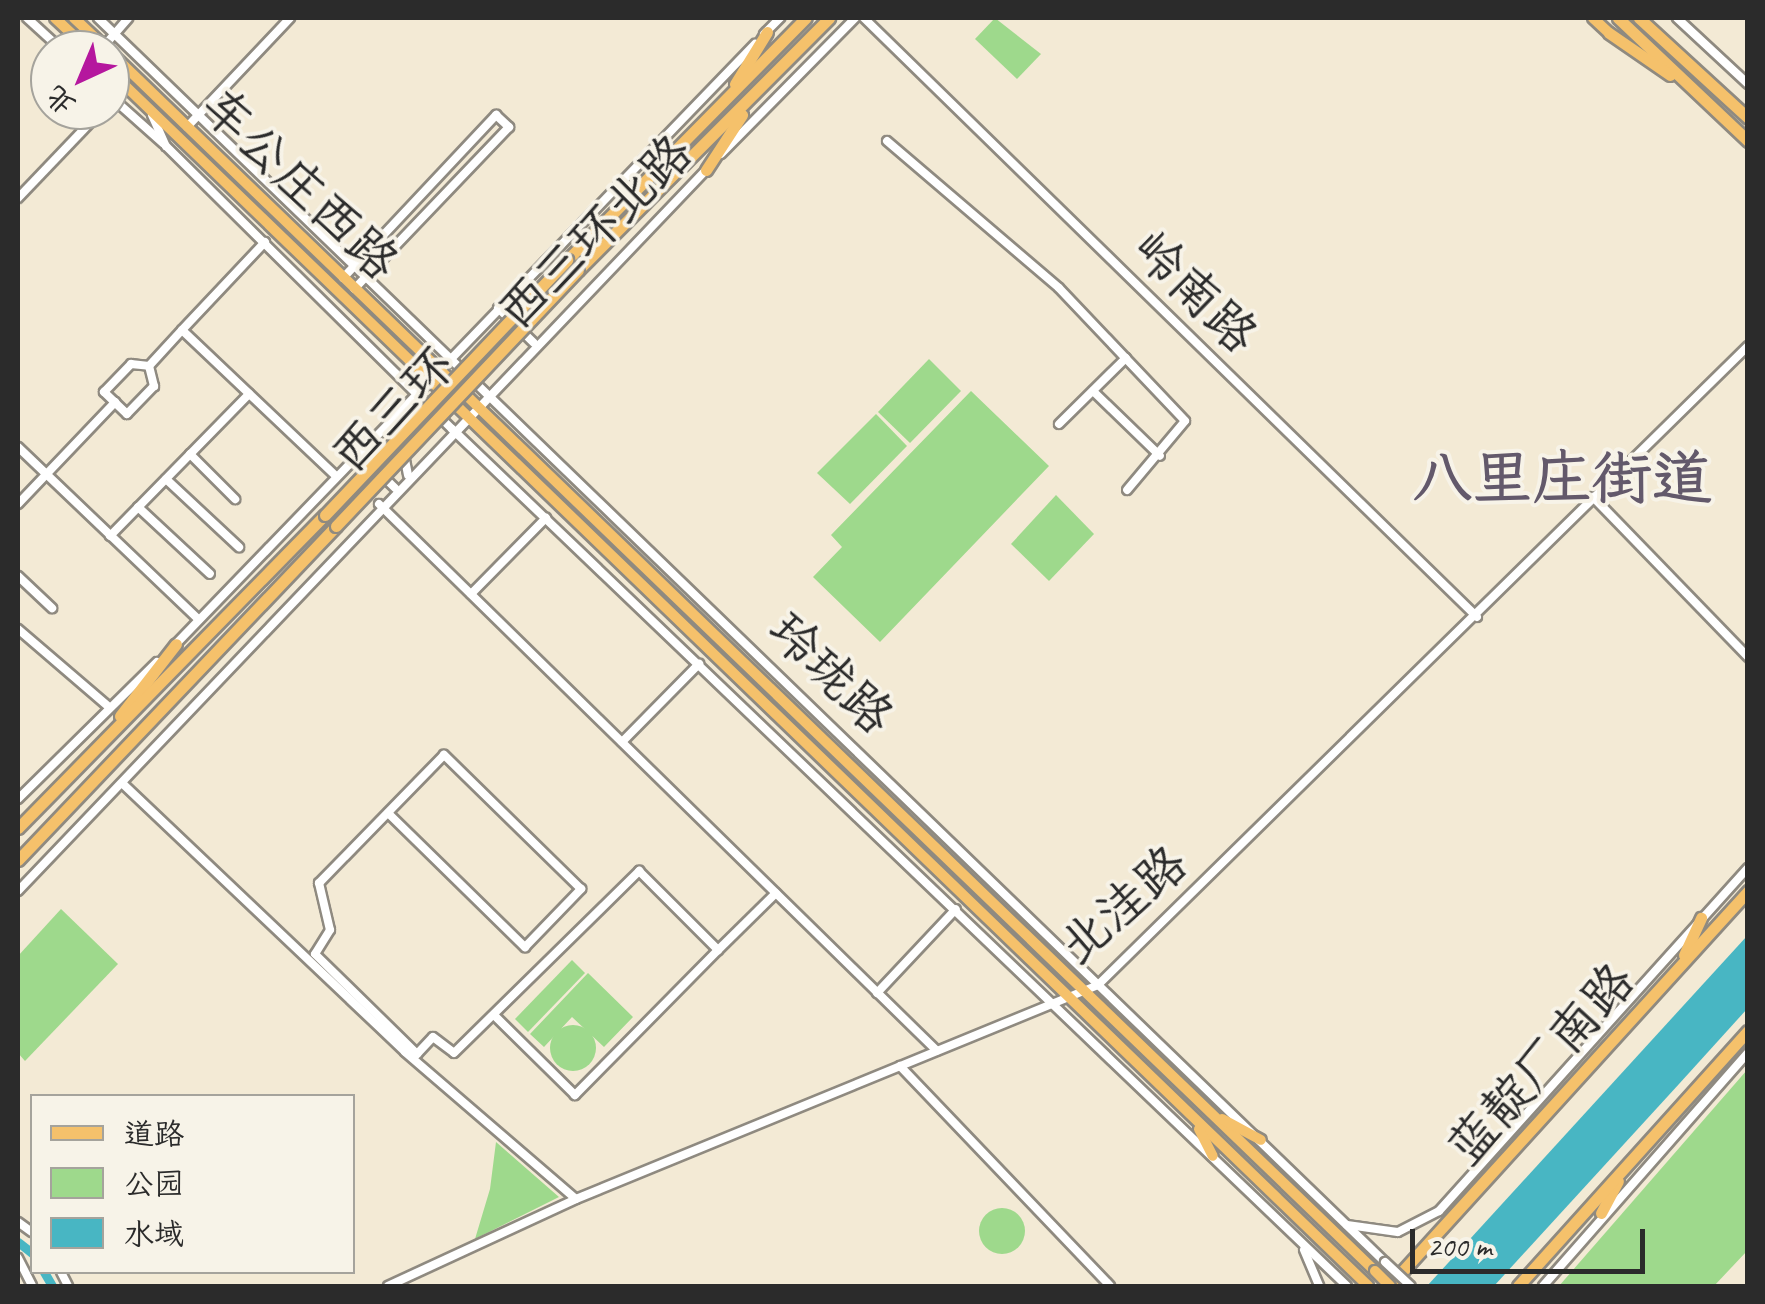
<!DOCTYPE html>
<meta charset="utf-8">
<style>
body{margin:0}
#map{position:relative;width:1765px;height:1304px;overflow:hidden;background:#f3ead5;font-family:Caveat,"LXGW WenKai TC",sans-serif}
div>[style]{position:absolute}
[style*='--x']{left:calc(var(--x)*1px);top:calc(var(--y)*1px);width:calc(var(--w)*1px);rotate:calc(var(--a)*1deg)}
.green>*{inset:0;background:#9ed98c}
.round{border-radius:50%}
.water>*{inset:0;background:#48b6c3}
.canal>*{height:9px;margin:-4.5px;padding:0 4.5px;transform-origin:4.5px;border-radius:4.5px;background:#48b6c3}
.roads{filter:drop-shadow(2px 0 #8f8a80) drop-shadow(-2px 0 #8f8a80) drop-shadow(0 2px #8f8a80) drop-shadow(0 -2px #8f8a80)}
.minor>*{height:8px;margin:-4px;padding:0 4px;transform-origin:4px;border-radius:4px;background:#fff}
.major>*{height:10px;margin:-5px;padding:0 5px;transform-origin:5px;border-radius:5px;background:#f5c16b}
.highway>*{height:11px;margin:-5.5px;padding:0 5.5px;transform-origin:5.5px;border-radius:5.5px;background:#f5c16b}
.bridges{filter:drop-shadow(2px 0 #8f8a80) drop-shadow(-2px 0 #8f8a80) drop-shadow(0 2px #8f8a80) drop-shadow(0 -2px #8f8a80)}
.minor-bridge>*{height:8px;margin:-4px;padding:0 4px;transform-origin:4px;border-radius:4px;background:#fff}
.major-bridge>*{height:10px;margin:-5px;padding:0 5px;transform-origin:5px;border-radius:5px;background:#f5c16b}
.highway-bridge>*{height:11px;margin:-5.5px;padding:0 5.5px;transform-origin:5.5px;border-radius:5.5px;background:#f5c16b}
span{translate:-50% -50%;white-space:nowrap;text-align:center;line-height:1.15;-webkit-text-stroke:8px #f7f3e8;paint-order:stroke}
.street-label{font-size:50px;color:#2b2b2b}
.district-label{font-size:60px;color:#63596b;font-weight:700}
.frame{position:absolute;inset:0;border:20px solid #2b2b2b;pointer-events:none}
.legend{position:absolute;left:30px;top:1094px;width:325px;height:180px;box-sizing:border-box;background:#f7f3e8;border:2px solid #a5a39c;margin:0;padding:12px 18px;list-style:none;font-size:30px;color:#2b2b2b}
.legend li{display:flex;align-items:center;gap:20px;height:50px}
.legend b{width:50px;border:2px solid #a5a39c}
.north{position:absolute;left:30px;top:30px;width:100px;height:100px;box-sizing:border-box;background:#f7f3e8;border:2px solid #a5a39c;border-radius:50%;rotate:224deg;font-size:28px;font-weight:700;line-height:40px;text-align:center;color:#2b2b2b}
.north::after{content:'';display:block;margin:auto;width:35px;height:45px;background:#b5179e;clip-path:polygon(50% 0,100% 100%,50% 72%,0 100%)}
.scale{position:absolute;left:1410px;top:1229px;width:235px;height:45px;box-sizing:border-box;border:5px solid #2b2b2b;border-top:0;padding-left:12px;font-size:30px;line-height:35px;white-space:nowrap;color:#2b2b2b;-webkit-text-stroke:8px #f7f3e8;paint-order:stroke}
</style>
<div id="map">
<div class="green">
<div style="clip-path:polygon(995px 18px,1041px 54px,1017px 79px,975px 39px)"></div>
<div style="clip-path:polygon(929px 359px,961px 391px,910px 443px,878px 412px)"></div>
<div style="clip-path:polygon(971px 391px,1049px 466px,880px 642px,813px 577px,842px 547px,831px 535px)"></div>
<div style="clip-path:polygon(876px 414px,907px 446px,850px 504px,817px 473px)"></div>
<div style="clip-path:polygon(1056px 495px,1094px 534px,1049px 581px,1011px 544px)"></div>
<div style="clip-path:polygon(61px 909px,118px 964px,25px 1061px,18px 1053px,18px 956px)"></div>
<div style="clip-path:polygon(572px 960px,585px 973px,528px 1032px,515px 1019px)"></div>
<div style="clip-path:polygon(588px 973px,633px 1017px,604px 1047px,572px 1017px,544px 1047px,530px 1034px)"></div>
<div class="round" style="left:550px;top:1025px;width:46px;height:46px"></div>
<div style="clip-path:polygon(1747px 1070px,1747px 1251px,1714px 1286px,1559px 1286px)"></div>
<div style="clip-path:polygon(496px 1142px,559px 1197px,475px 1239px,490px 1189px)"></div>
<div class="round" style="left:979px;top:1208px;width:46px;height:46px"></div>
</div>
<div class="water">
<div style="clip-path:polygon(1747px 936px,1747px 1009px,1679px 1084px,1494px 1286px,1427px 1286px)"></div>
</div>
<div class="canal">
<div style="--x:18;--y:1242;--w:18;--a:38"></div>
<div style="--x:44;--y:1272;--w:16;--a:60"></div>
</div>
<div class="roads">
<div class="minor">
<div style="--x:27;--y:18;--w:47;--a:42.4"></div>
<div style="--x:98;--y:18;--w:1790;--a:44.03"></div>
<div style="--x:864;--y:18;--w:857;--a:44.34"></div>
<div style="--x:1677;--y:18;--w:97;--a:42.9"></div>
<div style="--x:764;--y:34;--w:23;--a:-45"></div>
<div style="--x:104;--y:46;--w:37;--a:-49"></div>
<div style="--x:110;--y:96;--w:71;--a:41.6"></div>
<div style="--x:152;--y:115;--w:34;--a:66"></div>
<div style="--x:166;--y:146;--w:402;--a:44.7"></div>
<div style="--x:452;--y:429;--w:1239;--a:43.76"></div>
<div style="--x:187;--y:127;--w:150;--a:-46.6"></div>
<div style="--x:887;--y:141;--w:226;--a:40.5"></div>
<div style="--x:1059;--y:288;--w:183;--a:46.5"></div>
<div style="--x:1185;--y:421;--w:90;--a:130"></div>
<div style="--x:721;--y:154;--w:191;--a:-45.4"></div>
<div style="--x:18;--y:198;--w:122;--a:-46.3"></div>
<div style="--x:265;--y:242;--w:121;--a:133.3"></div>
<div style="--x:182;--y:330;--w:212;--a:43.5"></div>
<div style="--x:343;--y:278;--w:224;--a:-46.8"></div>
<div style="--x:496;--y:115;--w:18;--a:43"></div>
<div style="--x:509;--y:127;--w:224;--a:133.7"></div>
<div style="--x:498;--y:308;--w:50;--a:44.2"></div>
<div style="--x:131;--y:364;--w:18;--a:6"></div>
<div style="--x:149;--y:366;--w:21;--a:76"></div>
<div style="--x:154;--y:386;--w:39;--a:134"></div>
<div style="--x:127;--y:414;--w:32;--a:-136"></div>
<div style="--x:104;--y:392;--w:39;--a:-46"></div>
<div style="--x:149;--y:366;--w:49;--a:-47.5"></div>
<div style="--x:1093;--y:391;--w:93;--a:44.1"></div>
<div style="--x:1059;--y:424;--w:94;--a:-44.6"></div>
<div style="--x:18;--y:447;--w:250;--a:43.7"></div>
<div style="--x:358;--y:452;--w:52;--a:44.2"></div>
<div style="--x:190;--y:454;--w:64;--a:45"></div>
<div style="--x:408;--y:475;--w:32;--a:-101"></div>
<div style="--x:402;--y:444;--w:117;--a:-47.1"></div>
<div style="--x:166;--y:479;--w:100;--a:43"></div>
<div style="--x:1593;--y:497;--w:223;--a:45.9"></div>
<div style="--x:18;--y:504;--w:141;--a:-46.4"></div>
<div style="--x:379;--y:504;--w:781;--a:44.43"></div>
<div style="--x:138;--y:507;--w:98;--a:42.9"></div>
<div style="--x:110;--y:536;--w:199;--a:-45.6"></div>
<div style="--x:18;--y:576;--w:47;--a:43.3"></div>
<div style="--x:471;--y:594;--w:107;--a:-45.4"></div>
<div style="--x:18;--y:629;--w:120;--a:40.6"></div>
<div style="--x:174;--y:646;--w:837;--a:-46.02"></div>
<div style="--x:622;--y:742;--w:110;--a:-45.4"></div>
<div style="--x:123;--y:784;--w:389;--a:43.5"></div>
<div style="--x:405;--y:1052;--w:225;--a:40.7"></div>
<div style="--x:18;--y:799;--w:195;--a:-44.6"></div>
<div style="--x:388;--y:813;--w:192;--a:44.4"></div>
<div style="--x:525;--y:947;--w:81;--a:-46"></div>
<div style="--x:581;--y:889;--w:192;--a:-135.6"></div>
<div style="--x:444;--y:755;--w:179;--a:134.3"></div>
<div style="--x:319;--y:883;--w:48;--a:76.8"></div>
<div style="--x:330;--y:930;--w:28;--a:122"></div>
<div style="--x:315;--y:954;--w:143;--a:44.4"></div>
<div style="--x:417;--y:1054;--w:23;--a:-47"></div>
<div style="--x:433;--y:1037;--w:26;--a:37"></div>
<div style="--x:454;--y:1053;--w:260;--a:-44.5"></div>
<div style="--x:639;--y:871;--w:112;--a:45"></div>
<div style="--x:718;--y:950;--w:204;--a:134.6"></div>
<div style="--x:575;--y:1095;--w:114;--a:-135.4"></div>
<div style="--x:18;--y:891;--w:999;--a:-46.34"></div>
<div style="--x:718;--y:950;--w:81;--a:-44.5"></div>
<div style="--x:877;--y:993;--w:115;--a:-46.8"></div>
<div style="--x:900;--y:1066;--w:304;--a:46.3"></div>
<div style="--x:18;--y:1222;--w:17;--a:36"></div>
<div style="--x:1347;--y:1225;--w:51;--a:7.8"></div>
<div style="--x:1398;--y:1232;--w:46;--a:-27.1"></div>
<div style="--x:1439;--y:1211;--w:462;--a:-48"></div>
<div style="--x:1304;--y:1250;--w:39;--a:67"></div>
<div style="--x:18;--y:1258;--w:31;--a:63"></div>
<div style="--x:61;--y:1272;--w:16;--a:63"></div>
<div style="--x:388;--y:1286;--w:207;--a:-24.8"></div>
<div style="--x:576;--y:1199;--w:564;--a:-22.29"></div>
<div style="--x:1098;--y:985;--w:911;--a:-44.51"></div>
<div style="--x:1543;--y:1286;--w:310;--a:-48.7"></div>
</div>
<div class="major">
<div style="--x:55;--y:18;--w:47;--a:43.3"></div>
<div style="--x:74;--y:18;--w:47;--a:43.3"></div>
<div style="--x:1593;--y:18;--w:22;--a:43"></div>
<div style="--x:110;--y:52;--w:1757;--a:43.94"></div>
<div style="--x:110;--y:71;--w:1749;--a:44"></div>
<div style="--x:1222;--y:1119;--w:44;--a:28.3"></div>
<div style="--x:1199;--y:1129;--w:30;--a:63"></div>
</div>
<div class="highway">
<div style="--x:1618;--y:18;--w:179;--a:43.4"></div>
<div style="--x:1639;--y:18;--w:148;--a:42.5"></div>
<div style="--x:1609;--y:33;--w:74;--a:34.5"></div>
<div style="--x:735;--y:84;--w:61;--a:-58.4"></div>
<div style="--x:706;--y:170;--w:66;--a:-56.8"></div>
<div style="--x:567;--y:260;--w:340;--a:-45.4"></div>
<div style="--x:578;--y:270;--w:356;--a:-45.1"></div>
<div style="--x:120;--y:716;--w:91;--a:-52.1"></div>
<div style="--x:18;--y:828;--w:438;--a:-45.6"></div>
<div style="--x:18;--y:860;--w:461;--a:-46.4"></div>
<div style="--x:1684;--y:955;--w:41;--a:-65.3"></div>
<div style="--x:1601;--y:1213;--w:36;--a:-62"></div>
<div style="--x:1389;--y:1286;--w:534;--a:-47.73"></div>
<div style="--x:1518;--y:1286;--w:343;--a:-48"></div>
</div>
</div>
<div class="bridges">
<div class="minor-bridge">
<div style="--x:1385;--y:1262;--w:35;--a:43"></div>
</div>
<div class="major-bridge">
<div style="--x:1375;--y:1271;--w:21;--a:45"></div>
</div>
<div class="highway-bridge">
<div style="--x:325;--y:515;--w:352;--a:-46.5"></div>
<div style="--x:336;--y:526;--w:352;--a:-46.6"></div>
</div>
</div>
<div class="street-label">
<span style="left:300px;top:184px;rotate:44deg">车公庄西路</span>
<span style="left:595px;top:232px;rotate:-45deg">西三环北路</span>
<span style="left:1195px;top:292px;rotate:44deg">岭南路</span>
<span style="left:393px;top:410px;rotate:-46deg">西三环</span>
<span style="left:831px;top:673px;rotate:44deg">玲珑路</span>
<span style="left:1123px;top:905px;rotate:-41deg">北洼路</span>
<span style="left:1541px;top:1064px;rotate:-48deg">蓝靛厂南路</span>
</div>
<div class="district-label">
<span style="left:1562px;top:478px">八里庄街道</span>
</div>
<div class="frame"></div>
<ul class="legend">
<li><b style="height:12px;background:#f5c16b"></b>道路</li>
<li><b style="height:28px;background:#9ed98c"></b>公园</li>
<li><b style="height:28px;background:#48b6c3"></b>水域</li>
</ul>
<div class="north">北</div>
<div class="scale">200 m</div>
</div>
